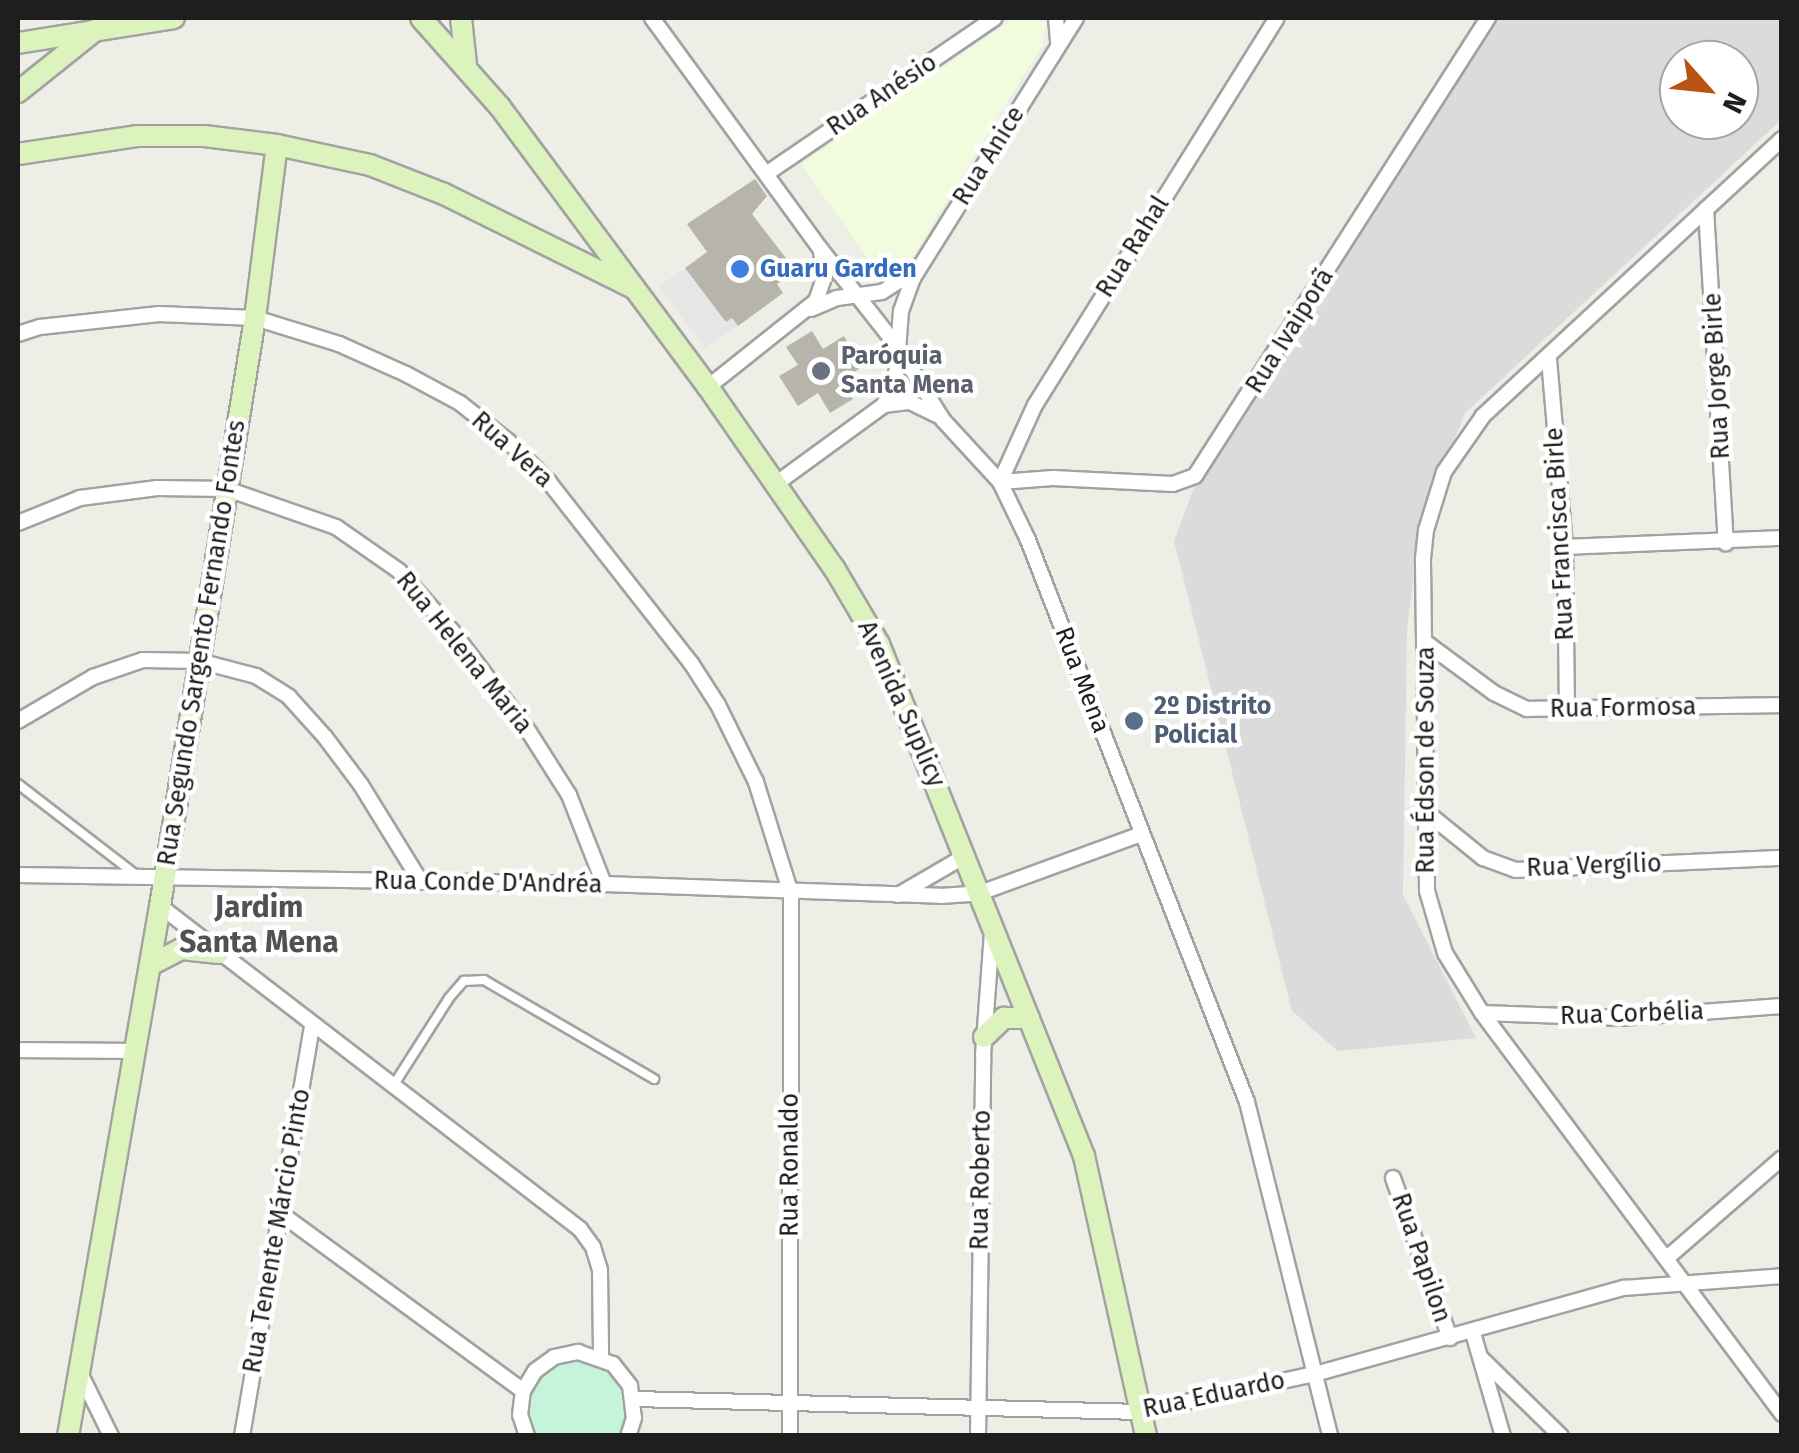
<!DOCTYPE html>
<meta charset="utf-8">
<style>
body{margin:0}
#map{position:relative;width:1799px;height:1453px;overflow:hidden;background:#edeee5;font-family:"Fira Sans",sans-serif}
div>[style]{position:absolute}
[style*='--x']{left:calc(var(--x)*1px);top:calc(var(--y)*1px);width:calc(var(--w)*1px);rotate:calc(var(--a)*1deg)}
.residential>*{inset:0;background:#dcdbdb}
.education>*{inset:0;background:#f1fcdf}
.park>*{inset:0;background:#c5f4db}
.parking>*{inset:0;background:#e6e6e6}
.building>*{inset:0;background:#b7b4ab}
.roads{filter:drop-shadow(2px 0 #a2a2a2) drop-shadow(-2px 0 #a2a2a2) drop-shadow(0 2px #a2a2a2) drop-shadow(0 -2px #a2a2a2)}
.lane>*{height:8px;margin:-4px;padding:0 4px;transform-origin:4px;border-radius:4px;background:#fff}
.street>*{height:14px;margin:-7px;padding:0 7px;transform-origin:7px;border-radius:7px;background:#fff}
.secondary>*{height:20px;margin:-10px;padding:0 10px;transform-origin:10px;border-radius:10px;background:#dcf3bd}
.dots>*{width:28px;height:28px;translate:-50% -50%;box-sizing:border-box;border:5px solid #fff;border-radius:50%}
span{translate:-50% -50%;white-space:nowrap;text-align:center;line-height:1.15;-webkit-text-stroke:9px #fff;paint-order:stroke}
.street-label{font-size:25px;color:#1e1e1e}
.shop-label{font-size:25px;color:#366cbe;font-weight:700}
.left{translate:0 -50%;text-align:left}
.worship-label{font-size:25px;color:#5b616d;font-weight:700}
.service-label{font-size:25px;color:#4e5e75;font-weight:700}
.quarter-label{font-size:30px;color:#515151;font-weight:700}
.frame{position:absolute;inset:0;border:20px solid #1e1e1e;pointer-events:none}
.north{position:absolute;left:1659px;top:40px;width:100px;height:100px;box-sizing:border-box;background:#fff;border:2px solid #a5a5a5;border-radius:50%;rotate:117deg;font-size:28px;font-weight:700;line-height:40px;text-align:center;color:#1e1e1e}
.north::after{content:'';display:block;margin:auto;width:35px;height:45px;background:#b95312;clip-path:polygon(50% 0,100% 100%,50% 72%,0 100%)}
</style>
<div id="map">
<div class="residential">
<div style="clip-path:polygon(evenodd,1491px 18px,1781px 18px,1781px 120px,1465px 413px,1420px 526px,1407px 630px,1403px 895px,1476px 1038px,1338px 1051px,1292px 1011px,1174px 541px,1195px 485px,1491px 18px,1679px 60px,1739px 60px,1739px 120px,1679px 120px,1679px 60px)"></div>
</div>
<div class="education">
<div style="clip-path:polygon(1015px 18px,1046px 22px,1043px 44px,913px 256px,883px 280px,801px 164px)"></div>
</div>
<div class="park">
<div style="clip-path:polygon(573px 1357px,602px 1362px,624px 1383px,631px 1413px,624px 1435px,531px 1436px,526px 1423px,527px 1393px,545px 1368px)"></div>
</div>
<div class="parking">
<div style="clip-path:polygon(685px 268px,726px 321px,732px 318px,738px 326px,705px 348px,659px 286px)"></div>
</div>
<div class="building">
<div style="clip-path:polygon(755px 179px,767px 196px,752px 214px,795px 270px,777px 284px,783px 293px,738px 326px,732px 318px,726px 322px,685px 268px,707px 252px,687px 224px)"></div>
<div style="clip-path:polygon(812px 331px,823px 349px,844px 336px,862px 367px,841px 380px,853px 399px,830px 413px,818px 393px,798px 406px,779px 376px,798px 365px,786px 347px)"></div>
</div>
<div class="roads">
<div class="lane">
<div style="--x:18;--y:784;--w:149;--a:37.6"></div>
<div style="--x:393;--y:1086;--w:104;--a:-57.5"></div>
<div style="--x:449;--y:998;--w:23;--a:-49"></div>
<div style="--x:464;--y:981;--w:20;--a:-3"></div>
<div style="--x:484;--y:980;--w:197;--a:30.2"></div>
</div>
<div class="street">
<div style="--x:652;--y:18;--w:283;--a:53.9"></div>
<div style="--x:819;--y:247;--w:126;--a:51.8"></div>
<div style="--x:897;--y:346;--w:87;--a:58.1"></div>
<div style="--x:943;--y:420;--w:84;--a:47.4"></div>
<div style="--x:1000;--y:482;--w:64;--a:64.2"></div>
<div style="--x:1028;--y:540;--w:603;--a:68.71"></div>
<div style="--x:1247;--y:1102;--w:344;--a:76"></div>
<div style="--x:1056;--y:18;--w:25;--a:85"></div>
<div style="--x:1782;--y:139;--w:408;--a:137.2"></div>
<div style="--x:1483;--y:416;--w:68;--a:124.9"></div>
<div style="--x:1444;--y:472;--w:61;--a:107.2"></div>
<div style="--x:1426;--y:530;--w:31;--a:96"></div>
<div style="--x:1423;--y:561;--w:330;--a:89.3"></div>
<div style="--x:1427;--y:891;--w:65;--a:73.8"></div>
<div style="--x:1445;--y:953;--w:70;--a:58.3"></div>
<div style="--x:1482;--y:1013;--w:501;--a:53.2"></div>
<div style="--x:769;--y:172;--w:273;--a:-34.3"></div>
<div style="--x:1706;--y:209;--w:335;--a:86.6"></div>
<div style="--x:811;--y:309;--w:28;--a:-23"></div>
<div style="--x:837;--y:298;--w:45;--a:-7.6"></div>
<div style="--x:882;--y:292;--w:38;--a:-33"></div>
<div style="--x:18;--y:334;--w:23;--a:-18"></div>
<div style="--x:40;--y:327;--w:120;--a:-6.2"></div>
<div style="--x:159;--y:314;--w:96;--a:2.4"></div>
<div style="--x:255;--y:318;--w:88;--a:17.2"></div>
<div style="--x:339;--y:344;--w:73;--a:24.1"></div>
<div style="--x:406;--y:374;--w:61;--a:28.2"></div>
<div style="--x:460;--y:403;--w:63;--a:38.5"></div>
<div style="--x:509;--y:442;--w:57;--a:45"></div>
<div style="--x:549;--y:482;--w:230;--a:51.9"></div>
<div style="--x:691;--y:663;--w:50;--a:57.3"></div>
<div style="--x:718;--y:705;--w:86;--a:63.7"></div>
<div style="--x:756;--y:782;--w:117;--a:72.6"></div>
<div style="--x:791;--y:894;--w:542;--a:90.11"></div>
<div style="--x:1549;--y:359;--w:189;--a:85.1"></div>
<div style="--x:1565;--y:547;--w:164;--a:89.3"></div>
<div style="--x:708;--y:387;--w:138;--a:-38.5"></div>
<div style="--x:816;--y:301;--w:28;--a:-71"></div>
<div style="--x:825;--y:275;--w:23;--a:-100"></div>
<div style="--x:884;--y:405;--w:26;--a:-7"></div>
<div style="--x:910;--y:402;--w:32;--a:26"></div>
<div style="--x:1000;--y:482;--w:53;--a:-4.3"></div>
<div style="--x:1053;--y:478;--w:120;--a:2.9"></div>
<div style="--x:1173;--y:484;--w:23;--a:-20"></div>
<div style="--x:1195;--y:476;--w:544;--a:-57.39"></div>
<div style="--x:1000;--y:482;--w:85;--a:-65.6"></div>
<div style="--x:1035;--y:405;--w:456;--a:-58"></div>
<div style="--x:777;--y:483;--w:132;--a:-36.1"></div>
<div style="--x:884;--y:405;--w:30;--a:-67"></div>
<div style="--x:896;--y:377;--w:66;--a:-85.7"></div>
<div style="--x:901;--y:311;--w:35;--a:-70"></div>
<div style="--x:913;--y:278;--w:307;--a:-57.9"></div>
<div style="--x:18;--y:523;--w:67;--a:-22"></div>
<div style="--x:80;--y:498;--w:78;--a:-7.4"></div>
<div style="--x:157;--y:488;--w:70;--a:0.8"></div>
<div style="--x:227;--y:489;--w:115;--a:19.2"></div>
<div style="--x:336;--y:527;--w:77;--a:34.9"></div>
<div style="--x:399;--y:571;--w:80;--a:48.5"></div>
<div style="--x:452;--y:631;--w:127;--a:52.7"></div>
<div style="--x:529;--y:732;--w:75;--a:57.6"></div>
<div style="--x:569;--y:795;--w:96;--a:68.5"></div>
<div style="--x:1565;--y:547;--w:217;--a:-2.4"></div>
<div style="--x:1425;--y:642;--w:86;--a:36.5"></div>
<div style="--x:1494;--y:693;--w:37;--a:26"></div>
<div style="--x:1527;--y:709;--w:255;--a:-0.9"></div>
<div style="--x:18;--y:721;--w:87;--a:-30.4"></div>
<div style="--x:93;--y:677;--w:53;--a:-18.8"></div>
<div style="--x:143;--y:660;--w:56;--a:1"></div>
<div style="--x:199;--y:661;--w:59;--a:14.7"></div>
<div style="--x:256;--y:676;--w:39;--a:32"></div>
<div style="--x:289;--y:697;--w:54;--a:48"></div>
<div style="--x:325;--y:737;--w:60;--a:53.1"></div>
<div style="--x:361;--y:785;--w:114;--a:58.3"></div>
<div style="--x:1425;--y:811;--w:75;--a:39"></div>
<div style="--x:1483;--y:858;--w:35;--a:20"></div>
<div style="--x:1516;--y:870;--w:266;--a:-2.6"></div>
<div style="--x:18;--y:875;--w:586;--a:0.88"></div>
<div style="--x:604;--y:884;--w:337;--a:2"></div>
<div style="--x:941;--y:896;--w:39;--a:-4"></div>
<div style="--x:980;--y:893;--w:171;--a:-20.1"></div>
<div style="--x:898;--y:895;--w:78;--a:-30.2"></div>
<div style="--x:160;--y:906;--w:530;--a:37.56"></div>
<div style="--x:580;--y:1229;--w:22;--a:54"></div>
<div style="--x:593;--y:1247;--w:24;--a:73"></div>
<div style="--x:600;--y:1270;--w:87;--a:89.3"></div>
<div style="--x:1482;--y:1013;--w:140;--a:2"></div>
<div style="--x:1622;--y:1018;--w:160;--a:-4.3"></div>
<div style="--x:18;--y:1050;--w:115;--a:0.5"></div>
<div style="--x:1393;--y:1178;--w:170;--a:70.4"></div>
<div style="--x:280;--y:1213;--w:301;--a:36.2"></div>
<div style="--x:1667;--y:1258;--w:152;--a:-41"></div>
<div style="--x:1473;--y:1333;--w:107;--a:73.8"></div>
<div style="--x:1481;--y:1358;--w:112;--a:44.3"></div>
<div style="--x:81;--y:1375;--w:68;--a:63.8"></div>
<div style="--x:634;--y:1399;--w:506;--a:1.47"></div>
<div style="--x:1140;--y:1412;--w:179;--a:-12.3"></div>
<div style="--x:1315;--y:1374;--w:321;--a:-15.6"></div>
<div style="--x:1624;--y:1288;--w:158;--a:-4.3"></div>
<div style="--x:242;--y:1436;--w:416;--a:-80.3"></div>
<div style="--x:527;--y:1436;--w:22;--a:-108"></div>
<div style="--x:520;--y:1415;--w:24;--a:-83"></div>
<div style="--x:523;--y:1391;--w:23;--a:-59"></div>
<div style="--x:535;--y:1371;--w:24;--a:-36"></div>
<div style="--x:554;--y:1357;--w:25;--a:-12"></div>
<div style="--x:578;--y:1352;--w:37;--a:19"></div>
<div style="--x:613;--y:1364;--w:28;--a:52"></div>
<div style="--x:630;--y:1386;--w:32;--a:83"></div>
<div style="--x:634;--y:1418;--w:19;--a:108"></div>
<div style="--x:978;--y:1436;--w:381;--a:-89.2"></div>
<div style="--x:983;--y:1055;--w:124;--a:-85.8"></div>
</div>
<div class="secondary">
<div style="--x:421;--y:18;--w:119;--a:48.4"></div>
<div style="--x:500;--y:107;--w:349;--a:53.4"></div>
<div style="--x:708;--y:387;--w:221;--a:55.2"></div>
<div style="--x:834;--y:568;--w:88;--a:59.4"></div>
<div style="--x:879;--y:644;--w:552;--a:68.18"></div>
<div style="--x:1084;--y:1156;--w:287;--a:77.5"></div>
<div style="--x:461;--y:18;--w:46;--a:83.8"></div>
<div style="--x:18;--y:43;--w:158;--a:-9.1"></div>
<div style="--x:18;--y:92;--w:101;--a:-38.6"></div>
<div style="--x:18;--y:154;--w:120;--a:-8.6"></div>
<div style="--x:137;--y:136;--w:67;--a:0"></div>
<div style="--x:204;--y:136;--w:74;--a:7"></div>
<div style="--x:277;--y:145;--w:95;--a:12.1"></div>
<div style="--x:370;--y:165;--w:79;--a:21.4"></div>
<div style="--x:444;--y:194;--w:211;--a:26.4"></div>
<div style="--x:150;--y:965;--w:35;--a:-27"></div>
<div style="--x:181;--y:949;--w:38;--a:6"></div>
<div style="--x:984;--y:1037;--w:28;--a:-44"></div>
<div style="--x:1004;--y:1018;--w:25;--a:0"></div>
<div style="--x:68;--y:1436;--w:538;--a:-80.15"></div>
<div style="--x:160;--y:906;--w:596;--a:-80.82"></div>
<div style="--x:255;--y:318;--w:174;--a:-82.8"></div>
</div>
</div>
<div class="dots">
<div style="left:740px;top:269px;background:#3f7fe0"></div>
<div style="left:821px;top:371px;background:#6b7280"></div>
<div style="left:1134px;top:721px;background:#5c6f8a"></div>
</div>
<div class="street-label">
<span style="left:882px;top:95px;rotate:-34deg">Rua Anésio</span>
<span style="left:989px;top:156px;rotate:-58deg">Rua Anice</span>
<span style="left:1133px;top:247px;rotate:-58deg">Rua Rahal</span>
<span style="left:1290px;top:331px;rotate:-58deg">Rua Ivaiporã</span>
<span style="left:1717px;top:376px;rotate:-93deg">Rua Jorge Birle</span>
<span style="left:512px;top:450px;rotate:42deg">Rua Vera</span>
<span style="left:1560px;top:534px;rotate:-93deg">Rua Francisca Birle</span>
<span style="left:202px;top:643px;rotate:-81deg">Rua Segundo Sargento Fernando Fontes</span>
<span style="left:464px;top:653px;rotate:51deg">Rua Helena Maria</span>
<span style="left:1082px;top:680px;rotate:69deg">Rua Mena</span>
<span style="left:901px;top:704px;rotate:66deg">Avenida Suplicy</span>
<span style="left:1623px;top:708px;rotate:-1deg">Rua Formosa</span>
<span style="left:1426px;top:760px;rotate:-90deg">Rua Édson de Souza</span>
<span style="left:1594px;top:866px;rotate:-2deg">Rua Vergílio</span>
<span style="left:488px;top:883px;rotate:1deg">Rua Conde D'Andréa</span>
<span style="left:1632px;top:1014px;rotate:-2deg">Rua Corbélia</span>
<span style="left:790px;top:1165px;rotate:-90deg">Rua Ronaldo</span>
<span style="left:981px;top:1180px;rotate:-89deg">Rua Roberto</span>
<span style="left:277px;top:1231px;rotate:-80deg">Rua Tenente Márcio Pinto</span>
<span style="left:1421px;top:1258px;rotate:71deg">Rua Papilon</span>
<span style="left:1214px;top:1395px;rotate:-12deg">Rua Eduardo</span>
</div>
<div class="shop-label">
<span class="left" style="left:760px;top:269px">Guaru Garden</span>
</div>
<div class="worship-label">
<span class="left" style="left:841px;top:371px">Paróquia<br>Santa Mena</span>
</div>
<div class="service-label">
<span class="left" style="left:1154px;top:721px">2º Distrito<br>Policial</span>
</div>
<div class="quarter-label">
<span style="left:259px;top:924px">Jardim<br>Santa Mena</span>
</div>
<div class="frame"></div>
<div class="north">N</div>
</div>
